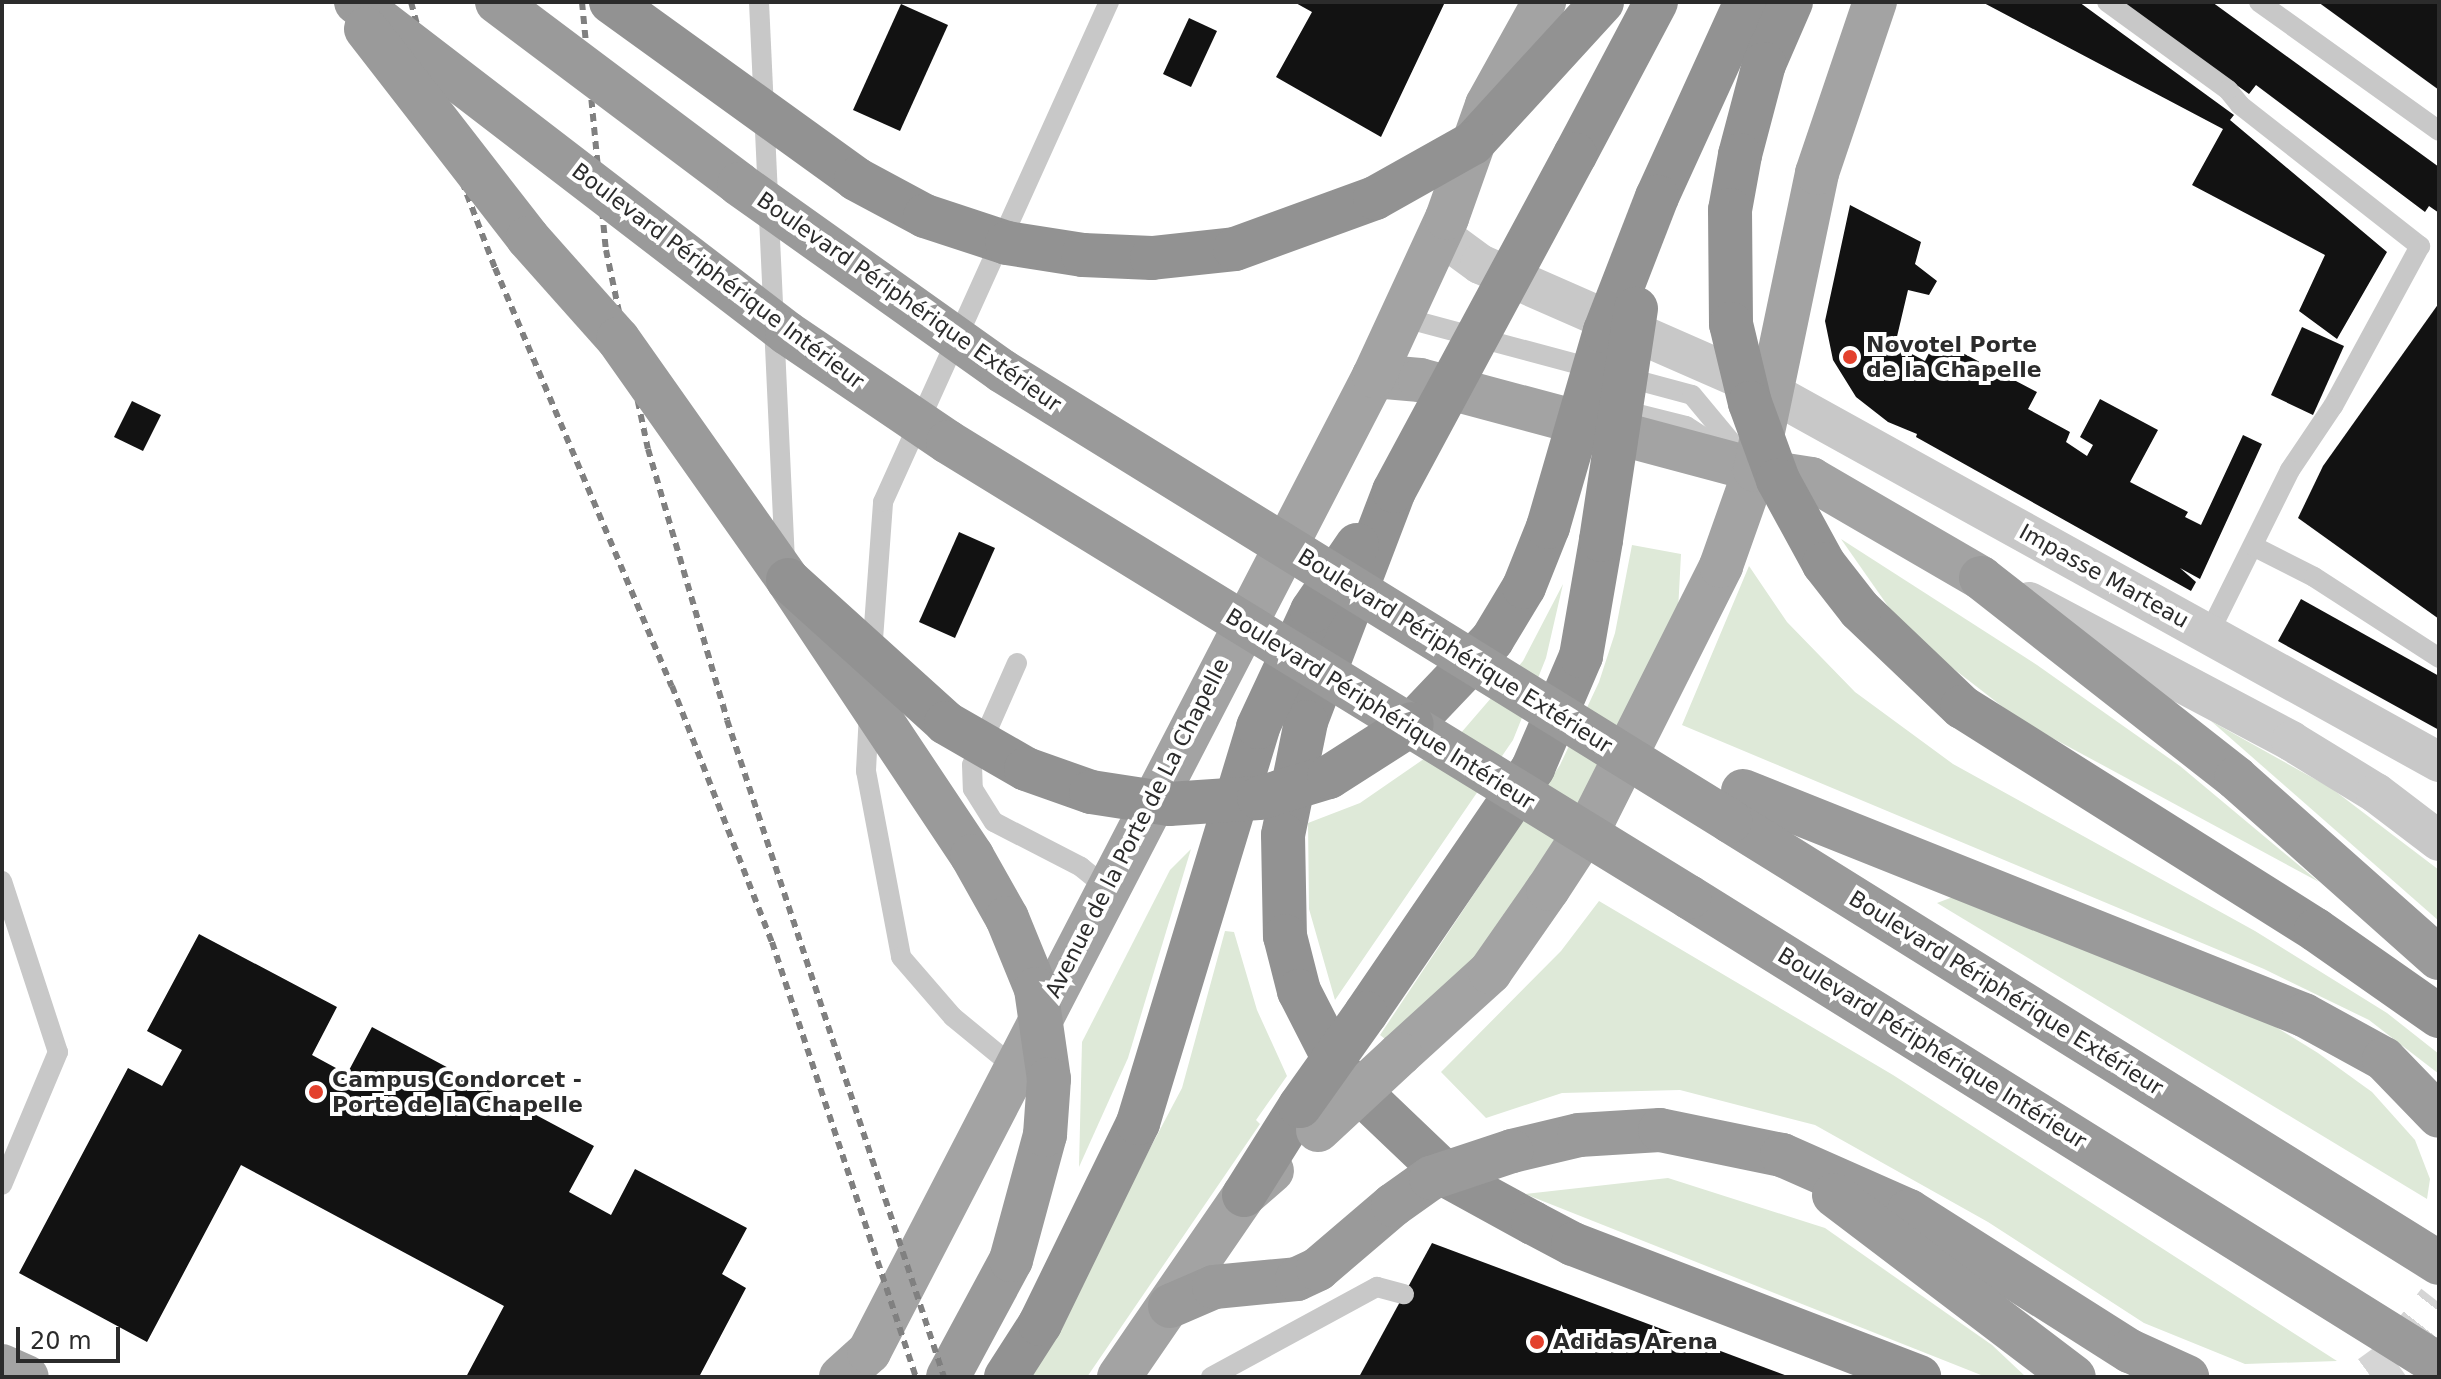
<!DOCTYPE html>
<meta charset="utf-8">
<style>
body{margin:0}
#map{position:relative;width:2441px;height:1379px;overflow:hidden;background:#fff;font-family:"DejaVu Sans",sans-serif}
div>[style]{position:absolute}
[style*='--x']{left:calc(var(--x)*1px);top:calc(var(--y)*1px);width:calc(var(--w)*1px);rotate:calc(var(--a)*1deg)}
.green>*{inset:0;background:#dee9d8}
.building>*{inset:0;background:#121212}
.trunk-tunnel>*{height:44px;margin-top:-22px;transform-origin:0;background:repeating-linear-gradient(90deg,#d5d5d5 0 44px,transparent 0 66px)}
.service>*{height:20px;margin:-10px;padding:0 10px;transform-origin:10px;border-radius:10px;background:#c8c8c8}
.minor>*{height:40px;margin:-20px;padding:0 20px;transform-origin:20px;border-radius:20px;background:#c8c8c8}
.primary>*{height:44px;margin:-22px;padding:0 22px;transform-origin:22px;border-radius:22px;background:#a3a3a3}
.trunk>*{height:44px;margin:-22px;padding:0 22px;transform-origin:22px;border-radius:22px;background:#9a9a9a}
.motorway>*{height:44px;margin:-22px;padding:0 22px;transform-origin:22px;border-radius:22px;background:#929292}
.rail>*{height:6px;margin-top:-3px;transform-origin:0;background:repeating-linear-gradient(90deg,#808080 0 8px,transparent 0 14px)}
.primary-bridge>*{height:44px;margin:-22px;padding:0 22px;transform-origin:22px;border-radius:22px;background:#a3a3a3}
.trunk-bridge>*{height:44px;margin:-22px;padding:0 22px;transform-origin:22px;border-radius:22px;background:#9a9a9a}
.motorway-bridge>*{height:44px;margin:-22px;padding:0 22px;transform-origin:22px;border-radius:22px;background:#929292}
.dots>*{width:22px;height:22px;translate:-50% -50%;box-sizing:border-box;border:4px solid #fff;border-radius:50%}
span{translate:-50% -50%;white-space:nowrap;text-align:center;line-height:1.15;-webkit-text-stroke:8px #fff;paint-order:stroke}
.street-label{font-size:22px;color:#2b2b2b}
.poi-label{font-size:22px;color:#2b2b2b;font-weight:700}
.left{translate:0 -50%;text-align:left}
.frame{position:absolute;inset:0;border:4px solid #2b2b2b;pointer-events:none}
.scale{position:absolute;left:16px;top:1327px;width:104px;height:36px;box-sizing:border-box;border:4px solid #2b2b2b;border-top:0;padding-left:10px;font-size:24px;line-height:28px;white-space:nowrap;color:#2b2b2b;-webkit-text-stroke:6px #fff;paint-order:stroke}
</style>
<div id="map">
<div class="green">
<div style="clip-path:polygon(1841px 539px,2037px 665px,2180px 766px,2319px 882px,2021px 721px,1950px 666px,1890px 609px)"></div>
<div style="clip-path:polygon(1632px 545px,1681px 554px,1678px 611px,1666px 658px,1496px 939px,1389px 1042px,1380px 1035px,1560px 765px,1599px 682px,1615px 633px)"></div>
<div style="clip-path:polygon(1749px 566px,1787px 622px,1855px 692px,1953px 764px,2255px 931px,2387px 1013px,2439px 1054px,2439px 1074px,2369px 1020px,2264px 969px,1682px 725px)"></div>
<div style="clip-path:polygon(1563px 584px,1546px 658px,1513px 740px,1335px 1000px,1309px 909px,1308px 823px,1360px 803px,1460px 734px,1523px 661px)"></div>
<div style="clip-path:polygon(2211px 721px,2331px 788px,2439px 870px,2439px 921px)"></div>
<div style="clip-path:polygon(1191px 849px,1128px 1058px,1079px 1167px,1082px 1042px,1170px 870px)"></div>
<div style="clip-path:polygon(1958px 895px,2253px 1013px,2318px 1053px,2372px 1092px,2415px 1140px,2430px 1179px,2427px 1199px,1937px 903px)"></div>
<div style="clip-path:polygon(1599px 901px,1893px 1075px,2337px 1361px,2245px 1364px,2144px 1323px,1988px 1222px,1815px 1125px,1680px 1090px,1562px 1093px,1486px 1118px,1441px 1072px,1561px 951px)"></div>
<div style="clip-path:polygon(1225px 931px,1234px 932px,1257px 1010px,1287px 1076px,1256px 1120px,1260px 1124px,1087px 1377px,1029px 1377px,1182px 1088px)"></div>
<div style="clip-path:polygon(1668px 1178px,1825px 1228px,1992px 1345px,2026px 1377px,1986px 1377px,1525px 1194px)"></div>
</div>
<div class="building">
<div style="clip-path:polygon(1294px 2px,1445px 2px,1381px 137px,1276px 77px,1312px 12px)"></div>
<div style="clip-path:polygon(1982px 2px,2079px 2px,2234px 115px,2230px 120px,2387px 252px,2337px 339px,2299px 311px,2325px 255px,2192px 185px,2223px 129px)"></div>
<div style="clip-path:polygon(2122px 2px,2212px 2px,2439px 167px,2439px 213px,2429px 206px,2425px 212px,2256px 85px,2249px 94px)"></div>
<div style="clip-path:polygon(2318px 2px,2439px 2px,2439px 90px)"></div>
<div style="clip-path:polygon(901px 4px,948px 25px,900px 131px,853px 110px)"></div>
<div style="clip-path:polygon(1189px 18px,1217px 31px,1191px 87px,1163px 74px)"></div>
<div style="clip-path:polygon(1850px 205px,1921px 242px,1915px 264px,1937px 281px,1929px 295px,1908px 290px,1895px 345px,1925px 361px,1936px 339px,2037px 392px,2028px 409px,2070px 432px,2066px 442px,2087px 456px,2093px 445px,2080px 437px,2100px 399px,2158px 430px,2130px 482px,2188px 512px,2185px 517px,2201px 525px,2243px 435px,2262px 444px,2200px 579px,2180px 568px,2196px 582px,2191px 591px,1916px 437px,1917px 434px,1888px 422px,1856px 397px,1833px 360px,1825px 321px)"></div>
<div style="clip-path:polygon(2439px 303px,2439px 619px,2298px 518px,2323px 466px)"></div>
<div style="clip-path:polygon(2302px 327px,2344px 346px,2313px 415px,2271px 395px)"></div>
<div style="clip-path:polygon(132px 401px,161px 415px,143px 451px,114px 437px)"></div>
<div style="clip-path:polygon(959px 532px,995px 548px,955px 638px,919px 622px)"></div>
<div style="clip-path:polygon(2301px 599px,2439px 676px,2439px 730px,2278px 641px)"></div>
<div style="clip-path:polygon(199px 934px,337px 1007px,312px 1055px,347px 1074px,372px 1027px,594px 1146px,569px 1192px,611px 1215px,635px 1169px,747px 1228px,722px 1274px,746px 1288px,699px 1377px,466px 1377px,504px 1306px,241px 1165px,147px 1342px,19px 1273px,128px 1068px,162px 1086px,182px 1050px,147px 1031px)"></div>
<div style="clip-path:polygon(1432px 1243px,1790px 1377px,1359px 1377px)"></div>
</div>
<div class="trunk-tunnel">
<div style="--x:2371;--y:1377;--w:29;--a:-36"></div>
<div style="--x:2394;--y:1360;--w:73;--a:-52.2"></div>
</div>
<div class="service">
<div style="--x:759;--y:2;--w:560;--a:87.34"></div>
<div style="--x:2107;--y:2;--w:150;--a:36"></div>
<div style="--x:2228;--y:90;--w:19;--a:51"></div>
<div style="--x:2240;--y:105;--w:229;--a:38.1"></div>
<div style="--x:2420;--y:246;--w:182;--a:118.5"></div>
<div style="--x:2333;--y:406;--w:77;--a:123.9"></div>
<div style="--x:2290;--y:470;--w:182;--a:116.4"></div>
<div style="--x:2259;--y:2;--w:221;--a:35.6"></div>
<div style="--x:1401;--y:317;--w:301;--a:15"></div>
<div style="--x:1692;--y:395;--w:86;--a:50.2"></div>
<div style="--x:1618;--y:409;--w:70;--a:14"></div>
<div style="--x:1686;--y:426;--w:33;--a:33"></div>
<div style="--x:2253;--y:546;--w:68;--a:26.9"></div>
<div style="--x:2314;--y:577;--w:149;--a:32.9"></div>
<div style="--x:872;--y:653;--w:151;--a:-85.8"></div>
<div style="--x:883;--y:502;--w:549;--a:-65.68"></div>
<div style="--x:1017;--y:663;--w:111;--a:113.8"></div>
<div style="--x:972;--y:765;--w:24;--a:88"></div>
<div style="--x:973;--y:789;--w:39;--a:58"></div>
<div style="--x:994;--y:822;--w:98;--a:27.3"></div>
<div style="--x:1081;--y:867;--w:32;--a:39"></div>
<div style="--x:869;--y:713;--w:58;--a:93"></div>
<div style="--x:866;--y:771;--w:189;--a:79.3"></div>
<div style="--x:901;--y:957;--w:79;--a:49.1"></div>
<div style="--x:953;--y:1017;--w:80;--a:39.4"></div>
<div style="--x:2;--y:881;--w:180;--a:71.9"></div>
<div style="--x:58;--y:1052;--w:144;--a:112.8"></div>
<div style="--x:1211;--y:1377;--w:189;--a:-28.5"></div>
<div style="--x:1377;--y:1287;--w:28;--a:15"></div>
</div>
<div class="minor">
<div style="--x:1439;--y:234;--w:51;--a:36.2"></div>
<div style="--x:1480;--y:264;--w:316;--a:23.7"></div>
<div style="--x:1769;--y:391;--w:766;--a:28.97"></div>
<div style="--x:2029;--y:602;--w:297;--a:27.9"></div>
<div style="--x:2291;--y:741;--w:100;--a:31.5"></div>
<div style="--x:2376;--y:793;--w:79;--a:37.3"></div>
</div>
<div class="primary">
<div style="--x:1374;--y:376;--w:46;--a:5"></div>
<div style="--x:1420;--y:380;--w:347;--a:15"></div>
<div style="--x:1755;--y:470;--w:57;--a:9.1"></div>
<div style="--x:1811;--y:479;--w:197;--a:30.2"></div>
<div style="--x:1400;--y:1054;--w:122;--a:-42.3"></div>
<div style="--x:1490;--y:972;--w:101;--a:-55.1"></div>
<div style="--x:1548;--y:889;--w:86;--a:-56.9"></div>
<div style="--x:1595;--y:817;--w:281;--a:-63.3"></div>
<div style="--x:1721;--y:566;--w:102;--a:-70.5"></div>
<div style="--x:1755;--y:470;--w:303;--a:-78.2"></div>
<div style="--x:1817;--y:173;--w:181;--a:-71.3"></div>
<div style="--x:2;--y:1366;--w:27;--a:24"></div>
<div style="--x:841;--y:1377;--w:38;--a:-42"></div>
<div style="--x:869;--y:1352;--w:1099;--a:-62.64"></div>
<div style="--x:1374;--y:376;--w:174;--a:-65.2"></div>
<div style="--x:1447;--y:218;--w:120;--a:-70.5"></div>
<div style="--x:1487;--y:105;--w:118;--a:-61"></div>
<div style="--x:1119;--y:1377;--w:221;--a:-55.5"></div>
<div style="--x:1244;--y:1195;--w:37;--a:-41"></div>
</div>
<div class="trunk">
<div style="--x:1981;--y:578;--w:324;--a:38.1"></div>
<div style="--x:2236;--y:778;--w:271;--a:41.6"></div>
<div style="--x:1743;--y:791;--w:604;--a:21.77"></div>
<div style="--x:2304;--y:1015;--w:91;--a:28.8"></div>
<div style="--x:2384;--y:1059;--w:79;--a:46"></div>
<div style="--x:1730;--y:821;--w:835;--a:31.94"></div>
<div style="--x:1689;--y:897;--w:884;--a:31.96"></div>
<div style="--x:1512;--y:1151;--w:69;--a:-13.4"></div>
<div style="--x:1579;--y:1135;--w:81;--a:-3.5"></div>
<div style="--x:1660;--y:1130;--w:125;--a:11.6"></div>
<div style="--x:1782;--y:1155;--w:139;--a:23.8"></div>
<div style="--x:1909;--y:1211;--w:262;--a:32.4"></div>
<div style="--x:2130;--y:1351;--w:63;--a:24.5"></div>
<div style="--x:1834;--y:1195;--w:301;--a:37.2"></div>
<div style="--x:1170;--y:1306;--w:48;--a:-23.4"></div>
<div style="--x:1214;--y:1287;--w:83;--a:-5.5"></div>
<div style="--x:1297;--y:1279;--w:23;--a:-25"></div>
<div style="--x:1318;--y:1269;--w:99;--a:-40.5"></div>
<div style="--x:948;--y:1377;--w:133;--a:-61.7"></div>
<div style="--x:1011;--y:1260;--w:130;--a:-74.8"></div>
</div>
<div class="motorway">
<div style="--x:1473;--y:143;--w:191;--a:-47.5"></div>
<div style="--x:1575;--y:155;--w:173;--a:-62.1"></div>
<div style="--x:1657;--y:197;--w:214;--a:-65.5"></div>
<div style="--x:1394;--y:491;--w:247;--a:110.9"></div>
<div style="--x:1306;--y:722;--w:115;--a:101.5"></div>
<div style="--x:1283;--y:835;--w:101;--a:88.9"></div>
<div style="--x:1285;--y:936;--w:57;--a:75.7"></div>
<div style="--x:1299;--y:991;--w:94;--a:62.9"></div>
<div style="--x:1342;--y:1075;--w:148;--a:43.6"></div>
<div style="--x:1449;--y:1177;--w:96;--a:28.7"></div>
<div style="--x:1533;--y:1223;--w:45;--a:27.7"></div>
<div style="--x:1573;--y:1244;--w:371;--a:21"></div>
<div style="--x:1860;--y:610;--w:141;--a:43.6"></div>
<div style="--x:1962;--y:707;--w:418;--a:32.2"></div>
<div style="--x:2316;--y:930;--w:150;--a:35"></div>
<div style="--x:1412;--y:724;--w:116;--a:-46.4"></div>
<div style="--x:1492;--y:640;--w:62;--a:-58.9"></div>
<div style="--x:1524;--y:587;--w:65;--a:-68.2"></div>
<div style="--x:1366;--y:1013;--w:297;--a:-55.7"></div>
<div style="--x:1533;--y:768;--w:122;--a:-66.8"></div>
<div style="--x:1581;--y:656;--w:118;--a:-80.2"></div>
<div style="--x:1244;--y:1195;--w:105;--a:-57.8"></div>
<div style="--x:1006;--y:1377;--w:63;--a:-57.3"></div>
<div style="--x:1040;--y:1324;--w:224;--a:-64"></div>
<div style="--x:1138;--y:1123;--w:414;--a:-73.1"></div>
<div style="--x:1258;--y:727;--w:128;--a:-65"></div>
<div style="--x:1312;--y:611;--w:80;--a:-55.7"></div>
</div>
<div class="rail">
<div style="--x:411;--y:2;--w:158;--a:75"></div>
<div style="--x:452;--y:155;--w:121;--a:69.2"></div>
<div style="--x:495;--y:268;--w:454;--a:67.1"></div>
<div style="--x:672;--y:686;--w:275;--a:68.7"></div>
<div style="--x:772;--y:942;--w:458;--a:71.7"></div>
<div style="--x:582;--y:2;--w:249;--a:84.5"></div>
<div style="--x:606;--y:250;--w:203;--a:78.1"></div>
<div style="--x:648;--y:449;--w:282;--a:73.7"></div>
<div style="--x:727;--y:720;--w:692;--a:71.72"></div>
</div>
<div class="primary-bridge">
<div style="--x:1318;--y:1130;--w:112;--a:-42.8"></div>
</div>
<div class="trunk-bridge">
<div style="--x:356;--y:2;--w:543;--a:37.52"></div>
<div style="--x:787;--y:333;--w:194;--a:34.1"></div>
<div style="--x:948;--y:442;--w:870;--a:31.55"></div>
<div style="--x:497;--y:2;--w:303;--a:36.9"></div>
<div style="--x:739;--y:184;--w:323;--a:35.4"></div>
<div style="--x:1002;--y:371;--w:856;--a:31.72"></div>
<div style="--x:366;--y:29;--w:264;--a:52.2"></div>
<div style="--x:528;--y:238;--w:135;--a:48.3"></div>
<div style="--x:618;--y:339;--w:295;--a:54.8"></div>
<div style="--x:788;--y:580;--w:332;--a:56.3"></div>
<div style="--x:972;--y:856;--w:71;--a:60.6"></div>
<div style="--x:1007;--y:918;--w:77;--a:67.8"></div>
<div style="--x:1036;--y:989;--w:91;--a:81.8"></div>
<div style="--x:1049;--y:1079;--w:56;--a:94.1"></div>
<div style="--x:1393;--y:1205;--w:47;--a:-35.4"></div>
<div style="--x:1431;--y:1178;--w:85;--a:-18.4"></div>
</div>
<div class="motorway-bridge">
<div style="--x:611;--y:2;--w:302;--a:35.8"></div>
<div style="--x:856;--y:179;--w:78;--a:28.2"></div>
<div style="--x:925;--y:216;--w:86;--a:18.2"></div>
<div style="--x:1007;--y:243;--w:77;--a:9"></div>
<div style="--x:1083;--y:255;--w:69;--a:2.5"></div>
<div style="--x:1152;--y:258;--w:83;--a:-6.2"></div>
<div style="--x:1235;--y:249;--w:149;--a:-20"></div>
<div style="--x:1375;--y:198;--w:112;--a:-29.3"></div>
<div style="--x:1791;--y:2;--w:68;--a:113.5"></div>
<div style="--x:1764;--y:64;--w:94;--a:104.8"></div>
<div style="--x:1740;--y:155;--w:56;--a:100.3"></div>
<div style="--x:1730;--y:210;--w:114;--a:89.5"></div>
<div style="--x:1731;--y:324;--w:81;--a:76.5"></div>
<div style="--x:1750;--y:403;--w:82;--a:70"></div>
<div style="--x:1778;--y:480;--w:96;--a:61.3"></div>
<div style="--x:1824;--y:564;--w:58;--a:52"></div>
<div style="--x:1394;--y:491;--w:382;--a:-61.7"></div>
<div style="--x:1548;--y:527;--w:204;--a:-73.8"></div>
<div style="--x:1605;--y:331;--w:144;--a:-68.8"></div>
<div style="--x:1601;--y:540;--w:234;--a:-81.4"></div>
<div style="--x:788;--y:580;--w:213;--a:42.1"></div>
<div style="--x:946;--y:723;--w:92;--a:29.9"></div>
<div style="--x:1026;--y:769;--w:69;--a:19.5"></div>
<div style="--x:1091;--y:792;--w:79;--a:8.7"></div>
<div style="--x:1169;--y:804;--w:90;--a:-3.8"></div>
<div style="--x:1259;--y:798;--w:73;--a:-16.7"></div>
<div style="--x:1329;--y:777;--w:98;--a:-32.6"></div>
<div style="--x:1300;--y:1106;--w:114;--a:-54.6"></div>
</div>
<div class="dots">
<div style="left:1850px;top:357px;background:#e3412d"></div>
<div style="left:316px;top:1092px;background:#e3412d"></div>
<div style="left:1537px;top:1342px;background:#e3412d"></div>
</div>
<div class="street-label">
<span style="left:718px;top:276px;rotate:37deg">Boulevard Périphérique Intérieur</span>
<span style="left:909px;top:302px;rotate:35deg">Boulevard Périphérique Extérieur</span>
<span style="left:2104px;top:576px;rotate:29deg">Impasse Marteau</span>
<span style="left:1455px;top:651px;rotate:32deg">Boulevard Périphérique Extérieur</span>
<span style="left:1380px;top:709px;rotate:32deg">Boulevard Périphérique Intérieur</span>
<span style="left:1137px;top:828px;rotate:-63deg">Avenue de la Porte de La Chapelle</span>
<span style="left:2006px;top:993px;rotate:32deg">Boulevard Périphérique Extérieur</span>
<span style="left:1932px;top:1048px;rotate:32deg">Boulevard Périphérique Intérieur</span>
</div>
<div class="poi-label">
<span class="left" style="left:1866px;top:357px">Novotel Porte<br>de la Chapelle</span>
<span class="left" style="left:332px;top:1092px">Campus Condorcet -<br>Porte de la Chapelle</span>
<span class="left" style="left:1553px;top:1342px">Adidas Arena</span>
</div>
<div class="frame"></div>
<div class="scale">20 m</div>
</div>
